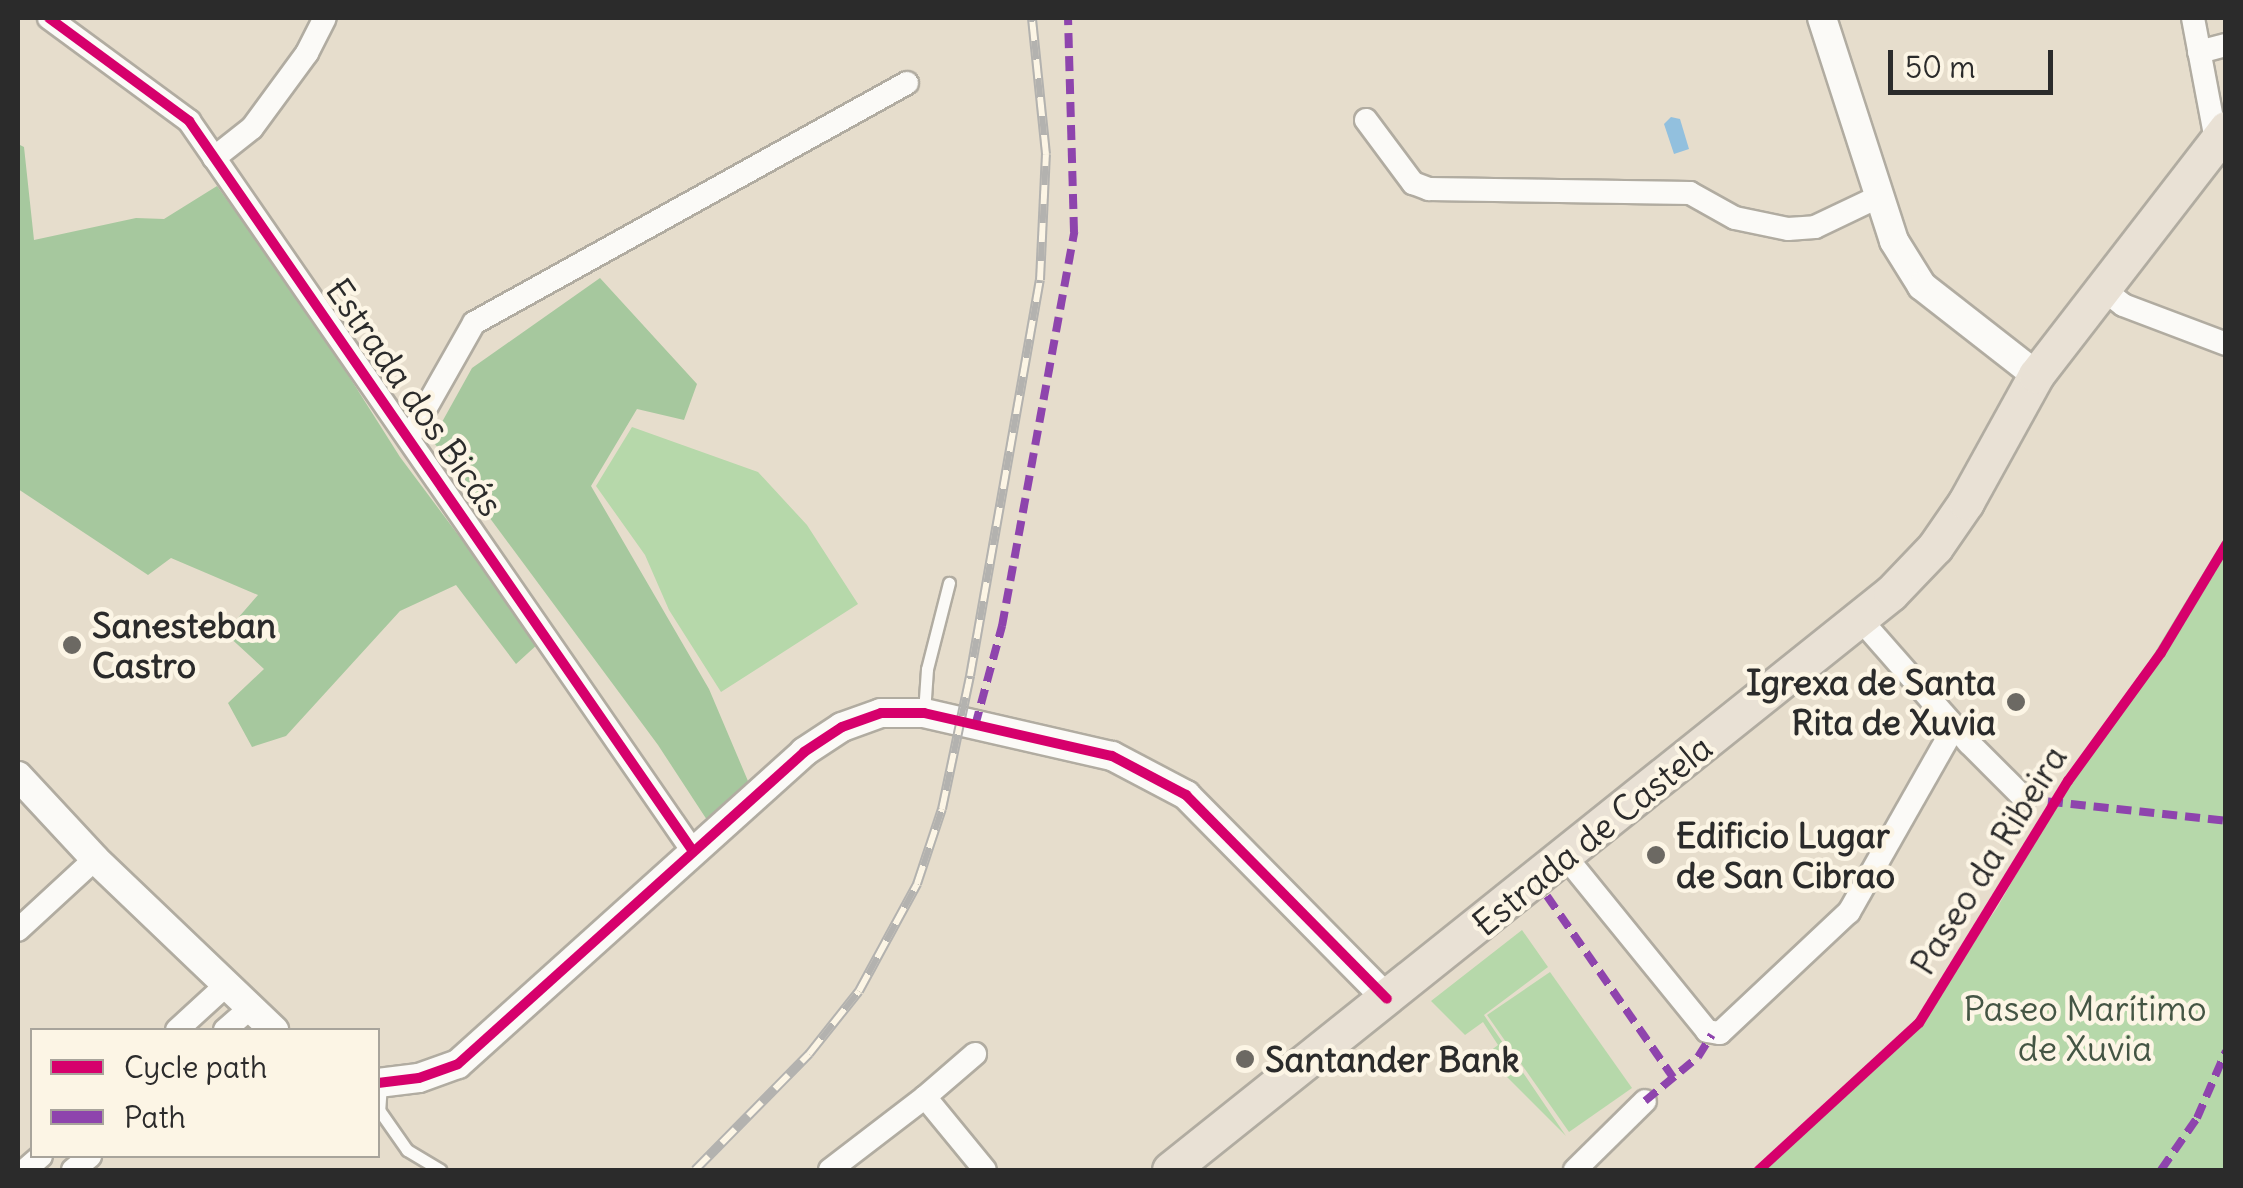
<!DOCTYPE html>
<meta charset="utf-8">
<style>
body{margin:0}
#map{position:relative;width:2243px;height:1188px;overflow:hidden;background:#e6ddcc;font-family:Delius,sans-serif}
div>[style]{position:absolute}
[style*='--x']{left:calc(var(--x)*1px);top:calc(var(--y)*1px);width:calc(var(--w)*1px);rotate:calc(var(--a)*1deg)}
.green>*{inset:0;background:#b6d8aa}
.forest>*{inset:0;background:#a6c89e}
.water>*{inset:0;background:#92c0de}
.roads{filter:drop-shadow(2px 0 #b1aca1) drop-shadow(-2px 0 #b1aca1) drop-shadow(0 2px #b1aca1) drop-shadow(0 -2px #b1aca1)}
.service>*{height:11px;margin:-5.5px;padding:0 5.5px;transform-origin:5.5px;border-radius:5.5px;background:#fbfaf7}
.minor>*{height:22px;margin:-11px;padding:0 11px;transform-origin:11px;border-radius:11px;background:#fbfaf7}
.tertiary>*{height:28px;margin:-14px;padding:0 14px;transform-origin:14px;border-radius:14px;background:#fbfaf7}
.primary>*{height:35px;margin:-17.5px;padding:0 17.5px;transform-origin:17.5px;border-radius:17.5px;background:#e9e1d5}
.rail>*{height:10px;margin-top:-5px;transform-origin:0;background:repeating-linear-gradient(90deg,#fcf5e5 0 19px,#b3b2af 0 38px);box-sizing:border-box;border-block:2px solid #b3b2af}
.quiet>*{height:8px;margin-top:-4px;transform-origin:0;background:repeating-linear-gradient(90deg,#8e44ad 0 15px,transparent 0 23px)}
.cycleway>*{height:10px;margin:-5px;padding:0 5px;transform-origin:5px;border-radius:5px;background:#d6006c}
.dots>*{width:28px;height:28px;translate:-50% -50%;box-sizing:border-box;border:5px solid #fcf5e5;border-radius:50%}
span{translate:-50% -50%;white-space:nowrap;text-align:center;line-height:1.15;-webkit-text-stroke:9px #fcf5e5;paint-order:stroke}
.street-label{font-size:35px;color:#2b2b2b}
.poi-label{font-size:35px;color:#2b2b2b;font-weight:700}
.left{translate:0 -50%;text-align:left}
.right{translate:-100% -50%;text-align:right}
.park-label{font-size:35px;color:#454}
.frame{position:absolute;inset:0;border:20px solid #2b2b2b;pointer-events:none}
.legend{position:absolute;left:30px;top:1028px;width:350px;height:130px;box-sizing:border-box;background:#fcf5e5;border:2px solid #a8a49b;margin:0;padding:12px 18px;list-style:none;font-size:30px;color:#2b2b2b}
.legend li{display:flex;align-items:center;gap:20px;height:50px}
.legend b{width:50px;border:2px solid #a8a49b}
.scale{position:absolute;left:1888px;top:50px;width:165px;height:45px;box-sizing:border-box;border:5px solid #2b2b2b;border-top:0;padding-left:12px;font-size:30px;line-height:35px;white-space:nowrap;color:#2b2b2b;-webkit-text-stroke:8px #fcf5e5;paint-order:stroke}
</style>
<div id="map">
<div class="green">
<div style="clip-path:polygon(632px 427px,758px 472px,807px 525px,858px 604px,721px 692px,669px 610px,645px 555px,596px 486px)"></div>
<div style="clip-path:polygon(2225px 537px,2225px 1170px,1754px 1170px,1923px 1014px,1997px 908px,2061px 795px,2110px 726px)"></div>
<div style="clip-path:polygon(1522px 930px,1548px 967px,1484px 1015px,1566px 1136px,1485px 1055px,1498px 1045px,1483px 1022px,1465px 1035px,1431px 1001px)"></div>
<div style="clip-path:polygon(1550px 972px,1632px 1088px,1569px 1132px,1487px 1015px)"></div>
</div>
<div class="forest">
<div style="clip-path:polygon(18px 144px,24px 147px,34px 240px,136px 218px,164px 219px,217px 186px,309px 313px,400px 457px,539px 643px,516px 664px,456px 585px,400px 611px,286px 736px,252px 747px,228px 703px,264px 669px,225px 633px,258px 595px,171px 558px,148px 575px,18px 489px)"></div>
<div style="clip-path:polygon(600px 278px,697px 384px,684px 420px,637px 409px,591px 486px,709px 689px,748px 781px,707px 820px,658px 745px,432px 440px,472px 368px)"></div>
</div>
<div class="water">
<div style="clip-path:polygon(1671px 117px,1680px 119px,1689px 149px,1674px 154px,1664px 124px)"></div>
</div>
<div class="roads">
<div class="service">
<div style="--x:924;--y:713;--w:44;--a:-86.1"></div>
<div style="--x:927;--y:669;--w:89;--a:-75.7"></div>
<div style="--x:381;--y:1084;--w:26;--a:94"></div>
<div style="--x:379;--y:1110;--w:49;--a:55"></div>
<div style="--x:407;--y:1150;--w:39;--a:31"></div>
</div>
<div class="minor">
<div style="--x:49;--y:18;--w:174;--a:36.3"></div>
<div style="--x:189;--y:121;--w:886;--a:55.39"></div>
<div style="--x:2193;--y:18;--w:124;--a:79.3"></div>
<div style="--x:2199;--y:52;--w:28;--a:-15"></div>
<div style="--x:1366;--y:120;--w:79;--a:53.3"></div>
<div style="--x:1413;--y:183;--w:17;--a:21"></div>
<div style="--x:1429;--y:189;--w:261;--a:0.9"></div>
<div style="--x:1690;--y:193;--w:51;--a:29.1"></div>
<div style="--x:1735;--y:218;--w:54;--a:11.7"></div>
<div style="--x:1788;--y:229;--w:27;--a:-4"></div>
<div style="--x:1815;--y:227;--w:70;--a:-25.5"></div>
<div style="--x:214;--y:158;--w:48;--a:-38.3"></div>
<div style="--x:252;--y:128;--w:93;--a:-53.7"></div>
<div style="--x:307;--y:53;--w:39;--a:-63"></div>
<div style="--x:2104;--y:290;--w:24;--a:38"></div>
<div style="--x:2123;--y:305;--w:110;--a:20.7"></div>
<div style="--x:410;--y:436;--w:130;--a:-60.5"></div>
<div style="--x:474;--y:323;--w:495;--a:-29"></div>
<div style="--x:1860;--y:619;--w:165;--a:48.7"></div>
<div style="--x:1969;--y:743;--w:79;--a:45"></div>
<div style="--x:1565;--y:856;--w:225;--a:50.9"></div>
<div style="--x:1707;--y:1031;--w:13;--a:9"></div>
<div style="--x:1720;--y:1033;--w:177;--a:-43.2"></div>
<div style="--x:1849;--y:912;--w:213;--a:-60.4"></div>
<div style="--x:18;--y:930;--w:105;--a:-42.7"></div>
<div style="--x:177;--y:1030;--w:65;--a:-42.5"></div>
<div style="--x:225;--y:1030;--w:30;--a:-41"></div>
<div style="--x:925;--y:1097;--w:66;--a:-40.7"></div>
<div style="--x:25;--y:1170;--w:21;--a:-41"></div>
<div style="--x:73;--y:1170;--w:22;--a:-39"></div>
<div style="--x:830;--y:1170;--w:120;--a:-37.5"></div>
<div style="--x:925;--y:1097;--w:94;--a:50.6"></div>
<div style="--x:1575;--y:1170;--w:98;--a:-44.6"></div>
</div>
<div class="tertiary">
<div style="--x:1822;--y:18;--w:234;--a:72.1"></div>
<div style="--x:1894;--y:241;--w:53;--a:58.1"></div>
<div style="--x:1922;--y:286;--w:145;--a:38"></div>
<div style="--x:18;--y:776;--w:113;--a:47.1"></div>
<div style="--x:95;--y:859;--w:248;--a:43.7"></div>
<div style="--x:378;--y:1083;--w:41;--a:-7"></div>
<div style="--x:419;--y:1078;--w:41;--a:-19.7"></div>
<div style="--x:458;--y:1064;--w:466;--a:-42"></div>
<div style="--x:804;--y:752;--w:45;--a:-33.3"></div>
<div style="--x:842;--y:727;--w:41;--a:-19.7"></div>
<div style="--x:881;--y:713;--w:43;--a:0"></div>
<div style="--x:924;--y:713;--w:193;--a:12.9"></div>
<div style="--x:1112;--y:756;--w:84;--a:27.8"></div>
<div style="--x:1186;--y:795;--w:286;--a:45.4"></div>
</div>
<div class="primary">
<div style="--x:1170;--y:1170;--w:923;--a:-38.67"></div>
<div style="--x:1891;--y:593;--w:64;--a:-46.3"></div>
<div style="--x:1935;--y:547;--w:55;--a:-55.4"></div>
<div style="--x:1966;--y:502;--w:145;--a:-61.1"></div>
<div style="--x:2036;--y:375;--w:311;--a:-52.3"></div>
</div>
</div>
<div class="rail">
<div style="--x:695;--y:1170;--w:163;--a:-45.5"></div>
<div style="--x:809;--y:1054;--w:80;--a:-51.6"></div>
<div style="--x:859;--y:991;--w:122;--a:-61.5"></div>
<div style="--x:917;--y:884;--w:79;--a:-71.6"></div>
<div style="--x:942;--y:809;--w:136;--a:-78.1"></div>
<div style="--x:970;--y:676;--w:402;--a:-80"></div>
<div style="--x:1040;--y:280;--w:126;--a:-87.3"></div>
<div style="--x:1046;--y:154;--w:137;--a:-95.9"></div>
</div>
<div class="quiet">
<div style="--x:975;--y:726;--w:104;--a:-74.9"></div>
<div style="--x:1002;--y:626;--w:401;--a:-79.6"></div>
<div style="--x:1074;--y:232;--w:214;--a:-91.6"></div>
<div style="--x:2025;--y:799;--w:202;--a:6.2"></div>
<div style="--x:1547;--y:896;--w:221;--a:55.2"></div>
<div style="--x:1645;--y:1101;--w:69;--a:-39.7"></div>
<div style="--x:1698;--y:1057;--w:26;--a:-58"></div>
<div style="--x:2161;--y:1170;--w:63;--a:-55.3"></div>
<div style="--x:2197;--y:1118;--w:73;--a:-66.6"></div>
</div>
<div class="cycleway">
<div style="--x:49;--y:18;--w:174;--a:36.3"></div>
<div style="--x:189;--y:121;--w:886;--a:55.39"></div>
<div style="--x:378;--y:1083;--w:41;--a:-7"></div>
<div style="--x:419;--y:1078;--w:41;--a:-19.7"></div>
<div style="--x:458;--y:1064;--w:466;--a:-42"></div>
<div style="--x:804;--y:752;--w:45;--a:-33.3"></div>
<div style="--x:842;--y:727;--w:41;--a:-19.7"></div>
<div style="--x:881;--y:713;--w:43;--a:0"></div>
<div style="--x:924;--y:713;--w:193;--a:12.9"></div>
<div style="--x:1112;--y:756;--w:84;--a:27.8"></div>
<div style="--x:1186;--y:795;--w:286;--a:45.4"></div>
<div style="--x:1759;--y:1170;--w:217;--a:-42.6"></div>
<div style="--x:1919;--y:1023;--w:284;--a:-58.4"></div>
<div style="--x:2068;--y:781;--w:158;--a:-54"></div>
<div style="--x:2161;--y:653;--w:126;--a:-59"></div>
</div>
<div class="dots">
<div style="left:72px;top:645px;background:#6c6963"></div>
<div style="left:2016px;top:702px;background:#6c6963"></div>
<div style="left:1656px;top:855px;background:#6c6963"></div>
<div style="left:1245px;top:1059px;background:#6c6963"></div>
</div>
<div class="street-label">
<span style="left:415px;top:397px;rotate:55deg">Estrada dos Bicás</span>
<span style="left:1592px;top:835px;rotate:-39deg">Estrada de Castela</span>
<span style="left:1988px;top:860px;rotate:-58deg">Paseo da Ribeira</span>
</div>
<div class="poi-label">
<span class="left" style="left:92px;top:645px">Sanesteban<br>Castro</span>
<span class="right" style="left:1996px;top:702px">Igrexa de Santa<br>Rita de Xuvia</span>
<span class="left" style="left:1676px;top:855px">Edificio Lugar<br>de San Cibrao</span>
<span class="left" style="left:1265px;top:1059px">Santander Bank</span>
</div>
<div class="park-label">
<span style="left:2085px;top:1028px">Paseo Marítimo<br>de Xuvia</span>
</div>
<div class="frame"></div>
<ul class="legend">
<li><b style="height:12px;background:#d6006c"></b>Cycle path</li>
<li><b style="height:12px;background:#8e44ad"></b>Path</li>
</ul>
<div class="scale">50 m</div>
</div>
